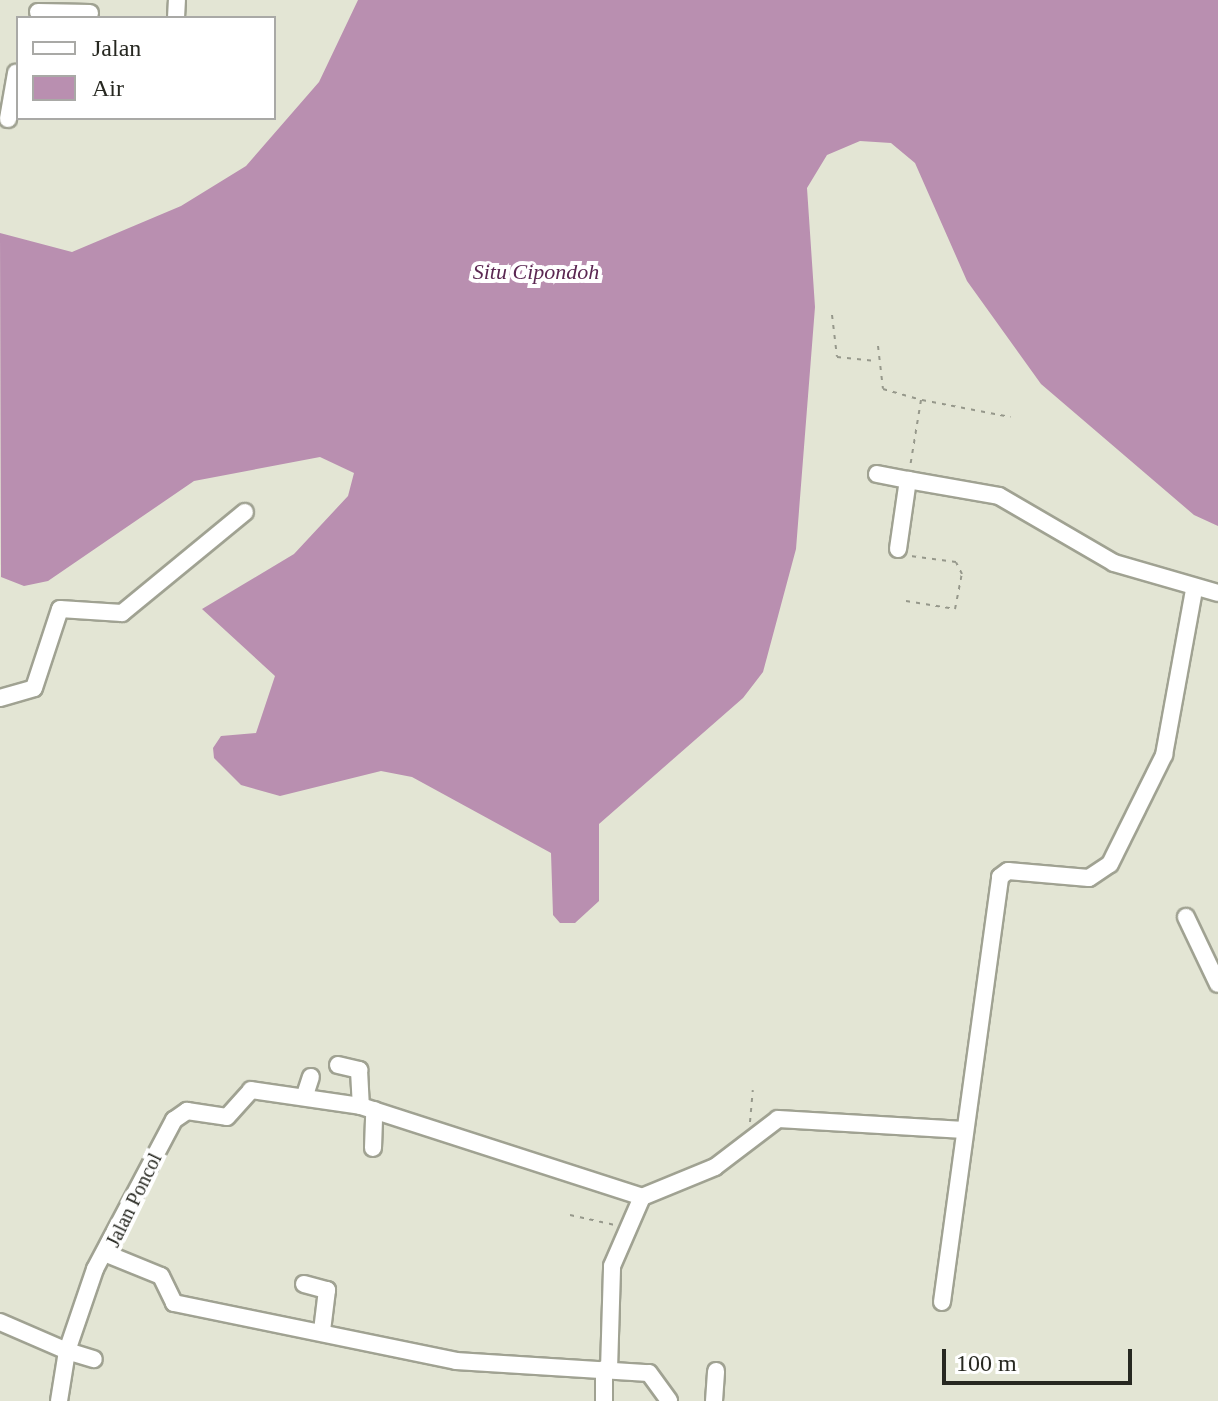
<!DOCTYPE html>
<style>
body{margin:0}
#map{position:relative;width:1218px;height:1401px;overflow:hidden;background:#e3e5d4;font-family:Georgia,serif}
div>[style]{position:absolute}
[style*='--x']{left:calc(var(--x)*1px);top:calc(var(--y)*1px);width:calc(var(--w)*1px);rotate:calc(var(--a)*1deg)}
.water>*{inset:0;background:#b98fb0}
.path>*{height:2px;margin-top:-1px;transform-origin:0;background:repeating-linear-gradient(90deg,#96988b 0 4px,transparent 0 10px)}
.roads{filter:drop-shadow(2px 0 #a0a292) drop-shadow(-2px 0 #a0a292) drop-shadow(0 2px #a0a292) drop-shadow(0 -2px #a0a292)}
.minor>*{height:16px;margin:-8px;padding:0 8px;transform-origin:8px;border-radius:8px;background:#fff}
span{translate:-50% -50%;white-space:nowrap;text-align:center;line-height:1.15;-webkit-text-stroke:8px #fff;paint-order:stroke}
.street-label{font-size:20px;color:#272821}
.water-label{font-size:22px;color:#5b2752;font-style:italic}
.legend{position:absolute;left:16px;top:16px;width:260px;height:104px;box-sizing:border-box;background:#fff;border:2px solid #a9a9a6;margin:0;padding:10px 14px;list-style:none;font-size:24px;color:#272821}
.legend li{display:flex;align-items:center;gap:16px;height:40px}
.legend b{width:40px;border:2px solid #a9a9a6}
.scale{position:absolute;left:942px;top:1349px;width:190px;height:36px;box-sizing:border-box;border:4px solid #272821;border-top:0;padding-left:10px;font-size:24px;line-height:28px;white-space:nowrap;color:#272821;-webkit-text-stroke:6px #fff;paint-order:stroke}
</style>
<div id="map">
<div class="water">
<div style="clip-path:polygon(358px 0,1218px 0,1218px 526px,1194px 515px,1041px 384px,967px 281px,915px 163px,891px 143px,860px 141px,827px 155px,807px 188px,815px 307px,796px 549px,763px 672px,743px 698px,599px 824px,599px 901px,575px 923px,560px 923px,553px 915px,551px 853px,412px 777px,381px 771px,280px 796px,241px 785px,214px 758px,213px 748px,221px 736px,256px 733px,275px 676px,202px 609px,294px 554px,348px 496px,354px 473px,320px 457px,194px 481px,48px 581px,24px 586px,1px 577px,0 233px,72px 252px,181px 206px,246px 166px,319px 82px)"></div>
</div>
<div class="path">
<div style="--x:832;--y:315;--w:42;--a:83.2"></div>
<div style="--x:837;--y:357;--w:39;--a:6"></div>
<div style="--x:878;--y:346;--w:43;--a:83.4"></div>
<div style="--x:883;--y:389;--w:40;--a:16"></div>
<div style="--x:921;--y:400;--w:68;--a:99.3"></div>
<div style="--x:922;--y:400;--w:90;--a:10.9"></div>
<div style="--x:906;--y:601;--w:50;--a:9.3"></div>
<div style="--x:955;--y:609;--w:36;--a:-79"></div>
<div style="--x:962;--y:574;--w:13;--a:-117"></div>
<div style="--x:956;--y:562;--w:46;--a:-172.6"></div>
<div style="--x:750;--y:1122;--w:32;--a:-85"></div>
<div style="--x:570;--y:1215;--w:46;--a:12.5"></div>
</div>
<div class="roads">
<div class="minor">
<div style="--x:38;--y:12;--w:52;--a:1.1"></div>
<div style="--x:176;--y:18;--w:18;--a:-87"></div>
<div style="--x:8;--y:119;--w:47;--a:-80.1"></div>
<div style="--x:877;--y:474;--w:32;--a:11"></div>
<div style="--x:898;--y:549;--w:70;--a:-81.8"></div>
<div style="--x:908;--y:480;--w:92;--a:10"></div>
<div style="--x:999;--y:496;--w:133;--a:30.2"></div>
<div style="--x:1114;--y:563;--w:108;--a:16.1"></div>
<div style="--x:0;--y:698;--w:35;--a:-16"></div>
<div style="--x:34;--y:688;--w:83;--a:-71.8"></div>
<div style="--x:60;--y:609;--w:62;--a:3.7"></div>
<div style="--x:122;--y:613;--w:159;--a:-39.4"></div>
<div style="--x:1186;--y:917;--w:74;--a:64.5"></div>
<div style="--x:338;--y:1065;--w:22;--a:13"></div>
<div style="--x:359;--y:1070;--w:36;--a:87"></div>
<div style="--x:305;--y:1095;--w:19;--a:-72"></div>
<div style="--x:373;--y:1148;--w:38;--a:-88"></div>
<div style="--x:107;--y:1254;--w:58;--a:22.2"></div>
<div style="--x:161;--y:1276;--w:30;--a:64"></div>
<div style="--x:174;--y:1303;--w:288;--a:11.6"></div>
<div style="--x:456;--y:1361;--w:193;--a:3.6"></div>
<div style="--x:649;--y:1373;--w:34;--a:54"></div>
<div style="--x:304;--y:1284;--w:24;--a:15"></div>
<div style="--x:327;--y:1290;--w:41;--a:97"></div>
<div style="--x:942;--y:1302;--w:429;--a:-82.2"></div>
<div style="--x:1000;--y:877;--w:10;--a:-37"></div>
<div style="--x:1008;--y:871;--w:81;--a:4.9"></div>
<div style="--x:1089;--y:878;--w:25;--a:-34"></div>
<div style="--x:1110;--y:864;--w:122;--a:-63.6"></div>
<div style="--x:1164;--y:755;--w:168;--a:-79.7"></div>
<div style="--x:0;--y:1322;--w:73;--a:23.4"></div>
<div style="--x:67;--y:1351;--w:87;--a:-71.1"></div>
<div style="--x:95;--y:1269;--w:169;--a:-62.1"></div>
<div style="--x:174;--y:1120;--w:16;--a:-35"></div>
<div style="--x:187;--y:1111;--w:40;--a:8.5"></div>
<div style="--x:227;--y:1117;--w:36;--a:-48"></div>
<div style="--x:251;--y:1090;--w:111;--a:8.3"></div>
<div style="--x:361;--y:1106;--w:295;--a:17.9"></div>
<div style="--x:609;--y:1370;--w:104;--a:-88.3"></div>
<div style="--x:612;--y:1266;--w:75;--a:-66.5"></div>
<div style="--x:642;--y:1197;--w:79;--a:-22.3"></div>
<div style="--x:715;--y:1167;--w:79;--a:-37.3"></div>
<div style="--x:778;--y:1119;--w:187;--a:3.4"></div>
<div style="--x:59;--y:1401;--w:51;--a:-80.9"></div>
<div style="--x:67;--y:1351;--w:28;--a:17"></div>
<div style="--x:604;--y:1401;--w:32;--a:-90"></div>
<div style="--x:714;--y:1401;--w:30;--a:-86"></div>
</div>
</div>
<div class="street-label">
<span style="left:134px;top:1200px;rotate:-64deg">Jalan Poncol</span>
</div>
<div class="water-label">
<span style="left:536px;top:272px">Situ Cipondoh</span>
</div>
<ul class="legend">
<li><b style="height:10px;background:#fff"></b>Jalan</li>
<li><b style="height:22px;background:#b98fb0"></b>Air</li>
</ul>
<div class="scale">100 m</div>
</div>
